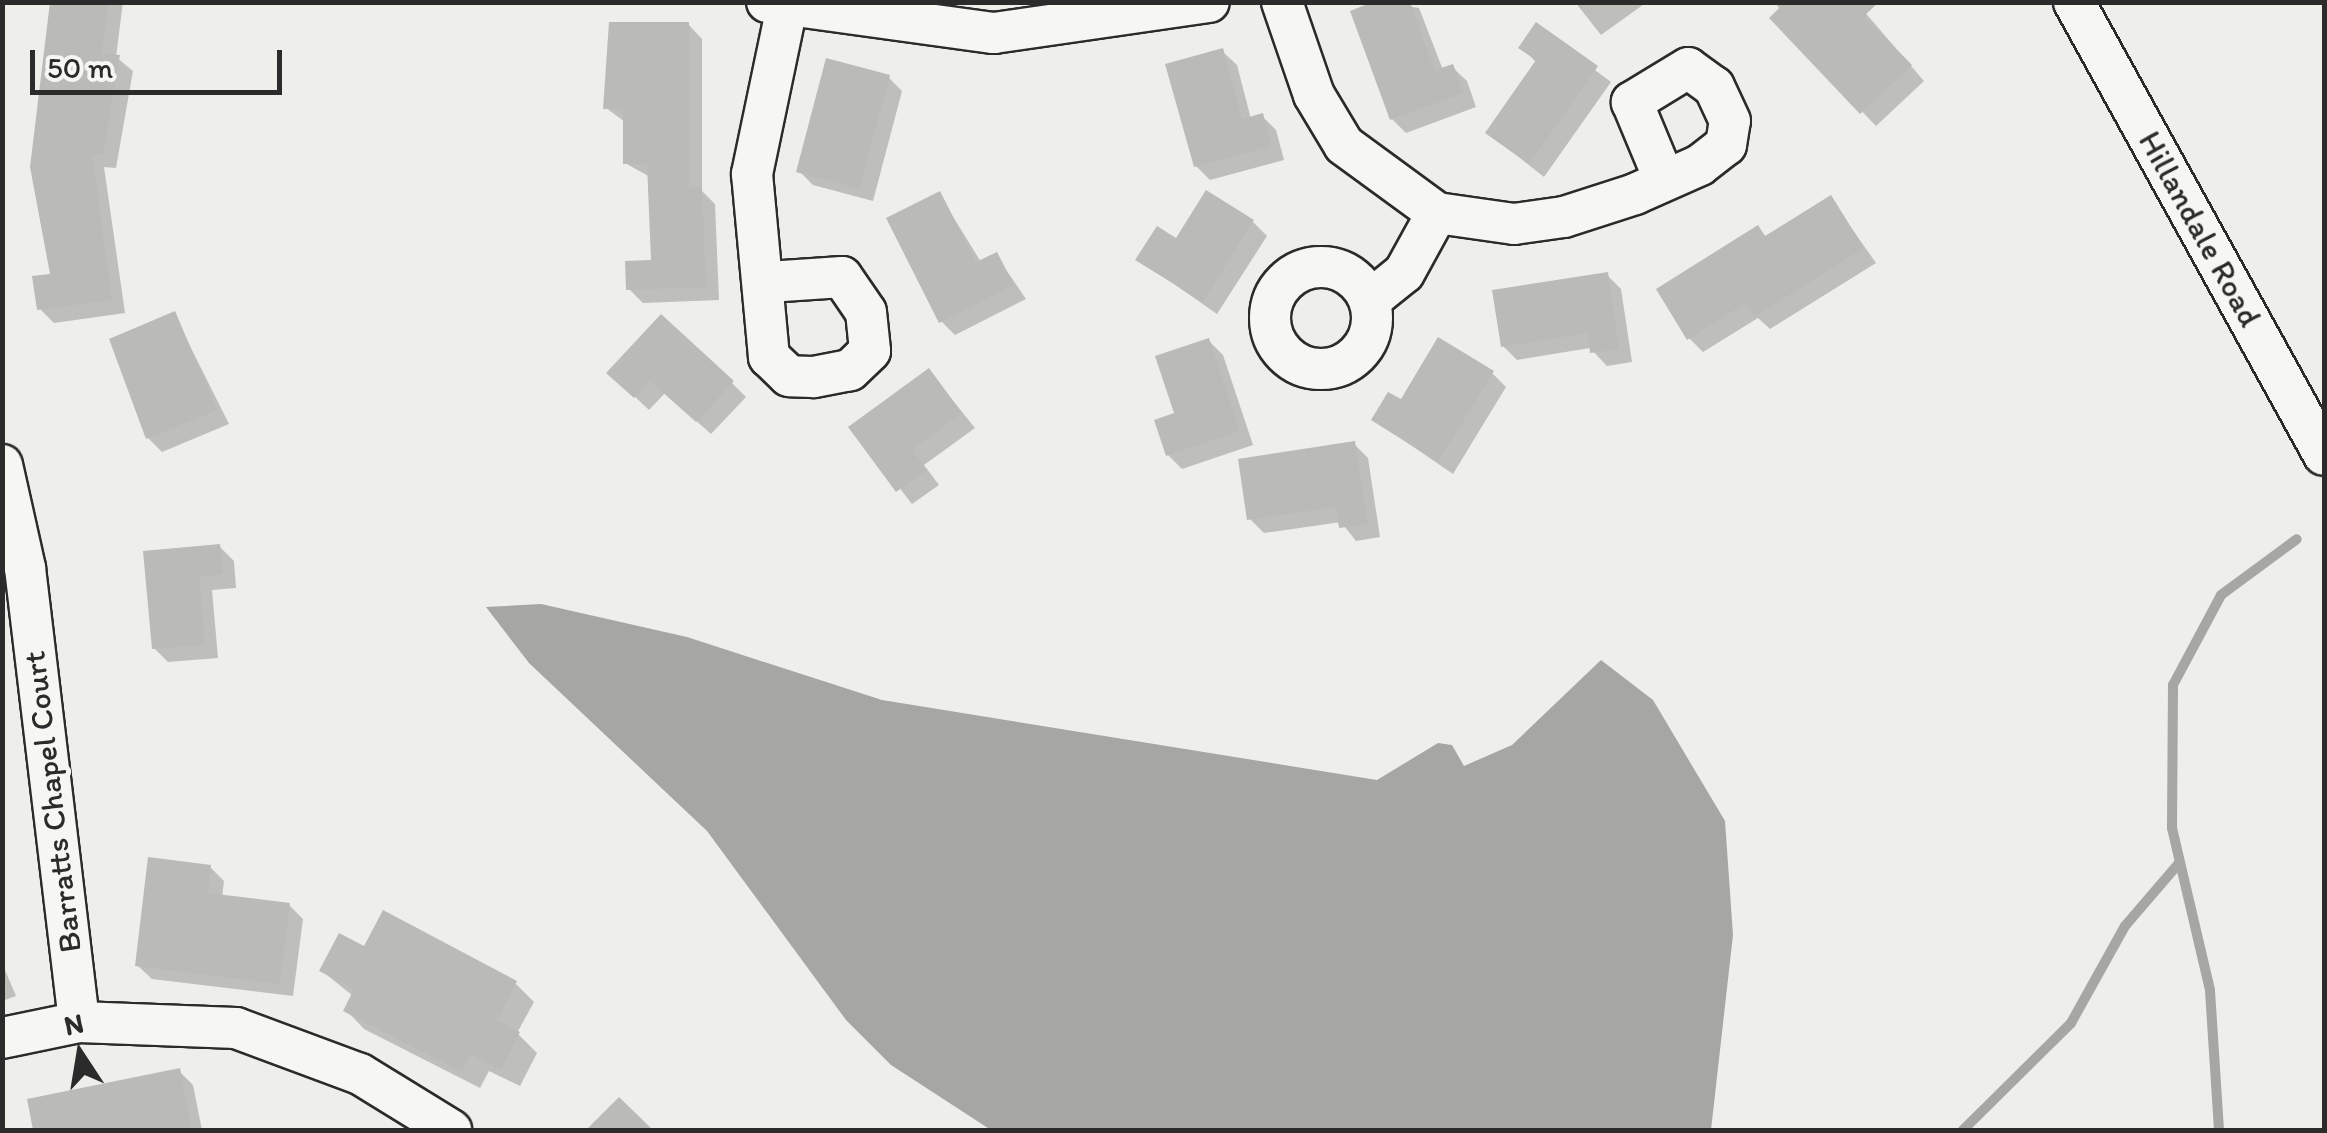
<!DOCTYPE html>
<style>
body{margin:0}
#map{position:relative;width:2327px;height:1133px;overflow:hidden;background:#eeeeea;font-family:Itim,sans-serif}
div>[style]{position:absolute}
[style*='--x']{left:calc(var(--x)*1px);top:calc(var(--y)*1px);width:calc(var(--w)*1px);rotate:calc(var(--a)*1deg)}
.water>*{inset:0;background:#a6a6a3}
.shadow>*{inset:0;background:#0003}
.stream>*{height:10px;margin:-5px;padding:0 5px;transform-origin:5px;border-radius:5px;background:#a6a6a3}
.building>*{inset:0;background:#babab7}
.roads{filter:drop-shadow(2px 0 #2b2b2b) drop-shadow(-2px 0 #2b2b2b) drop-shadow(0 2px #2b2b2b) drop-shadow(0 -2px #2b2b2b)}
.minor>*{height:40px;margin:-20px;padding:0 20px;transform-origin:20px;border-radius:20px;background:#f6f6f2}
.minor>.ring{margin:-20px;padding:0;box-sizing:content-box;background:none;border:40px solid #f6f6f2;border-radius:50%}
span{translate:-50% -50%;white-space:nowrap;text-align:center;line-height:1.15;-webkit-text-stroke:10px #f6f6f2;paint-order:stroke}
.street-label{font-size:32px;color:#2b2b2b}
.frame{position:absolute;inset:0;border:5px solid #2b2b2b;pointer-events:none}
.north{position:absolute;left:30px;top:1003px;width:100px;height:100px;-webkit-text-stroke:8px #f6f6f2;paint-order:stroke;rotate:348deg;font-size:28px;font-weight:700;line-height:40px;text-align:center;color:#2b2b2b}
.north::after{content:'';display:block;margin:auto;width:35px;height:45px;background:#2b2b2b;clip-path:polygon(50% 0,100% 100%,50% 72%,0 100%)}
.scale{position:absolute;left:30px;top:50px;width:252px;height:45px;box-sizing:border-box;border:5px solid #2b2b2b;border-top:0;padding-left:12px;font-size:30px;line-height:35px;white-space:nowrap;color:#2b2b2b;-webkit-text-stroke:8px #f6f6f2;paint-order:stroke}
</style>
<div id="map">
<div class="water">
<div style="clip-path:polygon(541px 604px,687px 637px,882px 700px,1377px 780px,1438px 743px,1452px 745px,1464px 766px,1512px 745px,1601px 660px,1653px 700px,1725px 821px,1733px 935px,1711px 1130px,991px 1130px,891px 1065px,846px 1020px,707px 831px,529px 663px,486px 607px)"></div>
</div>
<div class="shadow">
<div style="clip-path:polygon(52px 2px,123px 2px,116px 57px,133px 71px,116px 168px,104px 167px,125px 313px,54px 323px,40px 309px,53px 276px)"></div>
<div style="clip-path:polygon(1381px 2px,1419px 8px,1443px 70px,1452px 67px,1467px 81px,1476px 107px,1406px 133px,1392px 119px)"></div>
<div style="clip-path:polygon(1575px 2px,1647px 2px,1601px 35px)"></div>
<div style="clip-path:polygon(1774px 2px,1856px 2px,1924px 81px,1876px 126px,1772px 18px,1781px 10px)"></div>
<div style="clip-path:polygon(688px 24px,702px 39px,702px 191px,715px 204px,719px 300px,643px 303px,629px 289px,653px 262px,650px 177px,625px 163px,625px 122px,606px 108px)"></div>
<div style="clip-path:polygon(1536px 26px,1611px 82px,1544px 177px,1488px 133px,1537px 63px,1521px 47px)"></div>
<div style="clip-path:polygon(1222px 51px,1237px 65px,1251px 119px,1262px 116px,1276px 130px,1284px 160px,1210px 180px,1196px 166px)"></div>
<div style="clip-path:polygon(888px 77px,902px 91px,873px 201px,813px 185px,799px 171px)"></div>
<div style="clip-path:polygon(939px 194px,981px 262px,996px 255px,1026px 299px,955px 335px,941px 321px)"></div>
<div style="clip-path:polygon(1831px 199px,1876px 263px,1770px 329px,1758px 318px,1703px 352px,1689px 338px,1758px 228px,1767px 238px)"></div>
<div style="clip-path:polygon(1253px 222px,1267px 236px,1217px 314px,1138px 259px)"></div>
<div style="clip-path:polygon(1607px 275px,1621px 289px,1632px 362px,1607px 366px,1590px 348px,1517px 360px,1503px 346px)"></div>
<div style="clip-path:polygon(174px 314px,229px 424px,162px 452px,148px 438px,112px 340px)"></div>
<div style="clip-path:polygon(1209px 341px,1223px 355px,1253px 445px,1182px 469px,1168px 455px)"></div>
<div style="clip-path:polygon(929px 371px,975px 428px,924px 465px,939px 485px,912px 504px,852px 427px)"></div>
<div style="clip-path:polygon(610px 373px,732px 383px,746px 397px,711px 434px,665px 393px,649px 410px)"></div>
<div style="clip-path:polygon(1492px 373px,1506px 387px,1453px 474px,1374px 420px)"></div>
<div style="clip-path:polygon(1354px 444px,1368px 458px,1380px 537px,1356px 541px,1341px 522px,1264px 533px,1250px 519px)"></div>
<div style="clip-path:polygon(220px 547px,234px 561px,236px 588px,212px 590px,218px 658px,168px 662px,154px 648px,146px 553px)"></div>
<div style="clip-path:polygon(210px 867px,224px 881px,222px 898px,289px 905px,303px 919px,293px 996px,152px 979px,137px 965px)"></div>
<div style="clip-path:polygon(365px 950px,515px 983px,534px 1002px,517px 1033px,537px 1053px,520px 1086px,489px 1071px,480px 1088px,364px 1029px,346px 1010px,353px 996px,322px 971px)"></div>
<div style="clip-path:polygon(2px 963px,16px 996px,2px 1001px)"></div>
<div style="clip-path:polygon(179px 1071px,193px 1085px,202px 1130px,35px 1130px,30px 1101px)"></div>
</div>
<div class="stream">
<div style="--x:1963;--y:1130;--w:152;--a:-44.7"></div>
<div style="--x:2071;--y:1023;--w:111;--a:-60.9"></div>
<div style="--x:2125;--y:926;--w:84;--a:-49.3"></div>
<div style="--x:2219;--y:1130;--w:140;--a:-93.7"></div>
<div style="--x:2210;--y:990;--w:166;--a:-103.2"></div>
<div style="--x:2172;--y:828;--w:143;--a:-89.6"></div>
<div style="--x:2173;--y:685;--w:102;--a:-61.9"></div>
<div style="--x:2221;--y:595;--w:94;--a:-36.4"></div>
</div>
<div class="building">
<div style="clip-path:polygon(50px 2px,108px 2px,102px 53px,120px 55px,103px 155px,92px 154px,112px 300px,37px 310px,32px 276px,50px 274px,30px 167px)"></div>
<div style="clip-path:polygon(1373px 2px,1410px 2px,1435px 70px,1453px 64px,1464px 93px,1390px 120px,1350px 11px)"></div>
<div style="clip-path:polygon(1785px 2px,1879px 2px,1864px 16px,1912px 65px,1860px 114px,1769px 18px)"></div>
<div style="clip-path:polygon(609px 22px,689px 22px,689px 188px,702px 188px,706px 287px,626px 290px,625px 261px,651px 260px,647px 164px,623px 164px,623px 109px,603px 109px)"></div>
<div style="clip-path:polygon(1536px 22px,1598px 66px,1529px 164px,1485px 133px,1536px 60px,1518px 48px)"></div>
<div style="clip-path:polygon(1223px 48px,1242px 119px,1263px 113px,1271px 146px,1194px 167px,1165px 64px)"></div>
<div style="clip-path:polygon(826px 58px,890px 75px,859px 189px,796px 172px)"></div>
<div style="clip-path:polygon(1206px 190px,1254px 220px,1203px 302px,1135px 260px,1157px 226px,1176px 238px)"></div>
<div style="clip-path:polygon(940px 191px,976px 262px,997px 252px,1014px 285px,939px 323px,886px 218px)"></div>
<div style="clip-path:polygon(1831px 195px,1864px 248px,1754px 317px,1746px 303px,1687px 340px,1656px 289px,1758px 225px,1765px 236px)"></div>
<div style="clip-path:polygon(1608px 272px,1619px 349px,1590px 353px,1588px 333px,1501px 347px,1492px 290px)"></div>
<div style="clip-path:polygon(175px 311px,217px 410px,146px 439px,109px 339px)"></div>
<div style="clip-path:polygon(661px 314px,734px 381px,696px 422px,650px 381px,634px 398px,606px 373px)"></div>
<div style="clip-path:polygon(1438px 337px,1494px 371px,1438px 462px,1371px 420px,1388px 392px,1401px 399px)"></div>
<div style="clip-path:polygon(1209px 338px,1240px 431px,1166px 456px,1154px 420px,1174px 413px,1155px 356px)"></div>
<div style="clip-path:polygon(929px 368px,962px 413px,912px 450px,927px 470px,896px 492px,848px 427px)"></div>
<div style="clip-path:polygon(1355px 441px,1368px 524px,1339px 528px,1336px 507px,1247px 520px,1238px 459px)"></div>
<div style="clip-path:polygon(220px 544px,223px 574px,199px 577px,205px 645px,152px 649px,143px 551px)"></div>
<div style="clip-path:polygon(148px 857px,211px 865px,208px 893px,290px 903px,280px 984px,135px 966px)"></div>
<div style="clip-path:polygon(383px 910px,517px 981px,497px 1020px,520px 1032px,501px 1070px,470px 1054px,462px 1072px,343px 1011px,354px 989px,319px 971px,339px 933px,364px 946px)"></div>
<div style="clip-path:polygon(180px 1068px,192px 1130px,33px 1130px,27px 1099px)"></div>
<div style="clip-path:polygon(619px 1097px,653px 1130px,586px 1130px)"></div>
</div>
<div class="roads">
<div class="minor">
<div style="--x:767;--y:2;--w:229;--a:7.8"></div>
<div style="--x:994;--y:33;--w:217;--a:-8.2"></div>
<div style="--x:1282;--y:2;--w:98;--a:71"></div>
<div style="--x:1314;--y:95;--w:58;--a:59"></div>
<div style="--x:1344;--y:145;--w:115;--a:36.2"></div>
<div style="--x:1437;--y:213;--w:78;--a:8.1"></div>
<div style="--x:1514;--y:224;--w:50;--a:-8"></div>
<div style="--x:1564;--y:217;--w:75;--a:-17.9"></div>
<div style="--x:1635;--y:194;--w:71;--a:-24"></div>
<div style="--x:1700;--y:165;--w:33;--a:-38"></div>
<div style="--x:1726;--y:145;--w:24;--a:-81"></div>
<div style="--x:1730;--y:121;--w:38;--a:-115"></div>
<div style="--x:1714;--y:87;--w:32;--a:-144"></div>
<div style="--x:1688;--y:68;--w:66;--a:148.7"></div>
<div style="--x:1632;--y:102;--w:83;--a:67.4"></div>
<div style="--x:2074;--y:2;--w:517;--a:61.11"></div>
<div class="ring" style="left:1270px;top:267px;width:62px;height:62px"></div>
<div style="--x:768;--y:282;--w:74;--a:-3.9"></div>
<div style="--x:842;--y:277;--w:42;--a:55.6"></div>
<div style="--x:866;--y:312;--w:39;--a:84"></div>
<div style="--x:870;--y:351;--w:28;--a:136"></div>
<div style="--x:850;--y:370;--w:38;--a:169"></div>
<div style="--x:813;--y:377;--w:24;--a:-178"></div>
<div style="--x:789;--y:376;--w:28;--a:-136"></div>
<div style="--x:769;--y:357;--w:184;--a:-95.3"></div>
<div style="--x:752;--y:174;--w:171;--a:-78.2"></div>
<div style="--x:1374;--y:297;--w:38;--a:-39"></div>
<div style="--x:1404;--y:273;--w:68;--a:-61.2"></div>
<div style="--x:2;--y:465;--w:106;--a:77.4"></div>
<div style="--x:25;--y:568;--w:457;--a:83.2"></div>
<div style="--x:2;--y:1038;--w:79;--a:-11.7"></div>
<div style="--x:79;--y:1022;--w:157;--a:2.2"></div>
<div style="--x:236;--y:1028;--w:132;--a:20.4"></div>
<div style="--x:360;--y:1074;--w:107;--a:31.6"></div>
</div>
</div>
<div class="street-label">
<span style="left:2200px;top:229px;rotate:61deg">Hillandale Road</span>
<span style="left:52px;top:802px;rotate:-97deg">Barratts Chapel Court</span>
</div>
<div class="frame"></div>
<div class="north">N</div>
<div class="scale">50 m</div>
</div>
